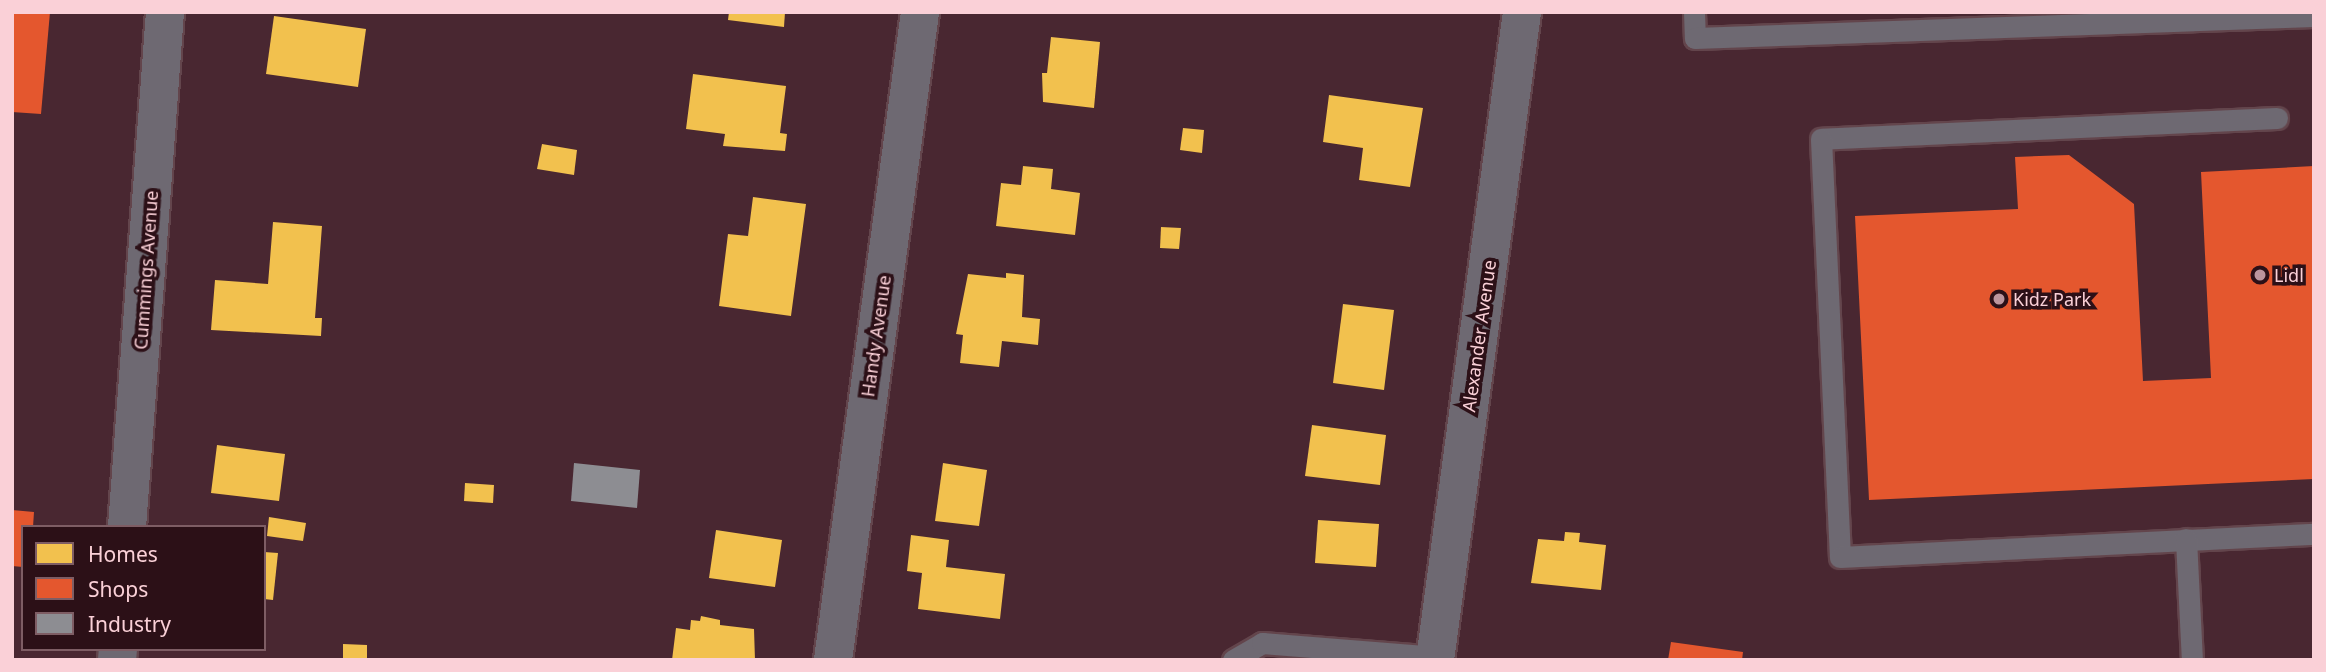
<!DOCTYPE html>
<style>
body{margin:0}
#map{position:relative;width:2326px;height:672px;overflow:hidden;background:#492731;font-family:"Noto Sans",sans-serif}
div>[style]{position:absolute}
[style*='--x']{left:calc(var(--x)*1px);top:calc(var(--y)*1px);width:calc(var(--w)*1px);rotate:calc(var(--a)*1deg)}
.homes>*{inset:0;background:#f2c14e}
.shops>*{inset:0;background:#e4572e}
.industry>*{inset:0;background:#8d8d92}
.roads{filter:drop-shadow(2px 0 #63454c) drop-shadow(-2px 0 #63454c) drop-shadow(0 2px #63454c) drop-shadow(0 -2px #63454c)}
.service>*{height:21px;margin:-10.5px;padding:0 10.5px;transform-origin:10.5px;border-radius:10.5px;background:#6e6972}
.minor>*{height:38px;margin:-19px;padding:0 19px;transform-origin:19px;border-radius:19px;background:#6e6972}
.dots>*{width:19px;height:19px;translate:-50% -50%;box-sizing:border-box;border:4px solid #2c1017;border-radius:50%}
span{translate:-50% -50%;white-space:nowrap;text-align:center;line-height:1.15;-webkit-text-stroke:7px #2c1017;paint-order:stroke}
.street-label{font-size:18px;color:#fad0d7}
.poi-label{font-size:18px;color:#fad0d7}
.left{translate:0 -50%;text-align:left}
.frame{position:absolute;inset:0;border:14px solid #fad0d7;pointer-events:none}
.legend{position:absolute;left:21px;top:525px;width:245px;height:126px;box-sizing:border-box;background:#2c1017;border:2px solid #7e5d64;margin:0;padding:9px 12px;list-style:none;font-size:21px;color:#fad0d7}
.legend li{display:flex;align-items:center;gap:14px;height:35px}
.legend b{width:35px;border:2px solid #7e5d64}
</style>
<div id="map">
<div class="homes">
<div style="clip-path:polygon(729px 12px,785px 12px,784px 27px,728px 20px)"></div>
<div style="clip-path:polygon(274px 16px,366px 29px,358px 87px,266px 74px)"></div>
<div style="clip-path:polygon(1051px 37px,1100px 42px,1094px 108px,1043px 102px,1042px 73px,1047px 73px)"></div>
<div style="clip-path:polygon(693px 74px,786px 86px,780px 133px,787px 134px,785px 151px,723px 146px,725px 134px,686px 129px)"></div>
<div style="clip-path:polygon(1329px 95px,1423px 108px,1410px 187px,1359px 180px,1363px 148px,1323px 142px)"></div>
<div style="clip-path:polygon(1183px 128px,1204px 130px,1202px 153px,1180px 150px)"></div>
<div style="clip-path:polygon(542px 144px,577px 150px,574px 175px,537px 169px)"></div>
<div style="clip-path:polygon(1023px 166px,1053px 169px,1051px 189px,1080px 193px,1075px 235px,996px 226px,1001px 183px,1021px 185px)"></div>
<div style="clip-path:polygon(753px 197px,806px 204px,791px 316px,719px 306px,728px 234px,748px 236px)"></div>
<div style="clip-path:polygon(273px 222px,322px 226px,315px 318px,322px 318px,321px 336px,211px 330px,215px 280px,268px 284px)"></div>
<div style="clip-path:polygon(1161px 227px,1181px 228px,1179px 249px,1160px 248px)"></div>
<div style="clip-path:polygon(1006px 273px,1024px 275px,1022px 317px,1040px 319px,1038px 345px,1002px 341px,999px 367px,960px 363px,963px 335px,956px 334px,968px 274px,1006px 278px)"></div>
<div style="clip-path:polygon(1343px 304px,1394px 310px,1384px 390px,1333px 383px)"></div>
<div style="clip-path:polygon(1312px 425px,1386px 435px,1380px 485px,1305px 476px)"></div>
<div style="clip-path:polygon(217px 445px,285px 454px,279px 501px,211px 493px)"></div>
<div style="clip-path:polygon(943px 463px,987px 470px,979px 526px,935px 521px)"></div>
<div style="clip-path:polygon(465px 483px,494px 485px,493px 503px,464px 501px)"></div>
<div style="clip-path:polygon(269px 517px,306px 523px,303px 541px,267px 536px)"></div>
<div style="clip-path:polygon(1318px 520px,1379px 524px,1376px 567px,1315px 563px)"></div>
<div style="clip-path:polygon(716px 530px,782px 540px,775px 587px,709px 578px)"></div>
<div style="clip-path:polygon(1565px 532px,1580px 533px,1579px 542px,1606px 545px,1601px 590px,1531px 583px,1538px 539px,1564px 541px)"></div>
<div style="clip-path:polygon(911px 535px,949px 540px,946px 567px,1005px 574px,1000px 619px,918px 609px,922px 573px,907px 571px)"></div>
<div style="clip-path:polygon(264px 552px,278px 553px,273px 600px,264px 599px)"></div>
<div style="clip-path:polygon(701px 616px,720px 620px,720px 625px,754px 629px,755px 660px,672px 660px,676px 628px,690px 630px,691px 620px,700px 621px)"></div>
<div style="clip-path:polygon(343px 644px,367px 645px,367px 660px,343px 660px)"></div>
</div>
<div class="shops">
<div style="clip-path:polygon(12px 12px,50px 12px,41px 114px,12px 112px)"></div>
<div style="clip-path:polygon(2069px 155px,2134px 204px,2143px 381px,2211px 378px,2201px 172px,2314px 166px,2314px 479px,1869px 500px,1855px 216px,2018px 209px,2015px 157px)"></div>
<div style="clip-path:polygon(12px 510px,34px 512px,33px 527px,23px 527px,23px 567px,12px 566px)"></div>
<div style="clip-path:polygon(1671px 642px,1743px 652px,1742px 660px,1668px 660px)"></div>
</div>
<div class="industry">
<div style="clip-path:polygon(574px 463px,640px 470px,637px 508px,571px 501px)"></div>
</div>
<div class="roads">
<div class="service">
<div style="--x:1694;--y:12;--w:26;--a:88"></div>
<div style="--x:1695;--y:38;--w:619;--a:-2.04"></div>
<div style="--x:2277;--y:118;--w:456;--a:177.4"></div>
<div style="--x:1821;--y:139;--w:418;--a:87.4"></div>
<div style="--x:1840;--y:557;--w:475;--a:-2.8"></div>
<div style="--x:2186;--y:539;--w:121;--a:87.2"></div>
<div style="--x:1233;--y:660;--w:34;--a:-30"></div>
<div style="--x:1262;--y:643;--w:175;--a:4.6"></div>
</div>
<div class="minor">
<div style="--x:127;--y:527;--w:516;--a:-85.78"></div>
<div style="--x:117;--y:660;--w:11;--a:-85"></div>
<div style="--x:833;--y:660;--w:654;--a:-82.35"></div>
<div style="--x:1435;--y:660;--w:654;--a:-82.35"></div>
</div>
</div>
<div class="dots">
<div style="left:2260px;top:275px;background:#bc959d"></div>
<div style="left:1999px;top:299px;background:#bc959d"></div>
</div>
<div class="street-label">
<span style="left:146px;top:270px;rotate:-86deg">Cummings Avenue</span>
<span style="left:876px;top:336px;rotate:-82deg">Handy Avenue</span>
<span style="left:1479px;top:336px;rotate:-82deg">Alexander Avenue</span>
</div>
<div class="poi-label">
<span class="left" style="left:2274px;top:275px">Lidl</span>
<span class="left" style="left:2013px;top:299px">Kidz Park</span>
</div>
<div class="frame"></div>
<ul class="legend">
<li><b style="height:19px;background:#f2c14e"></b>Homes</li>
<li><b style="height:19px;background:#e4572e"></b>Shops</li>
<li><b style="height:19px;background:#8d8d92"></b>Industry</li>
</ul>
</div>
